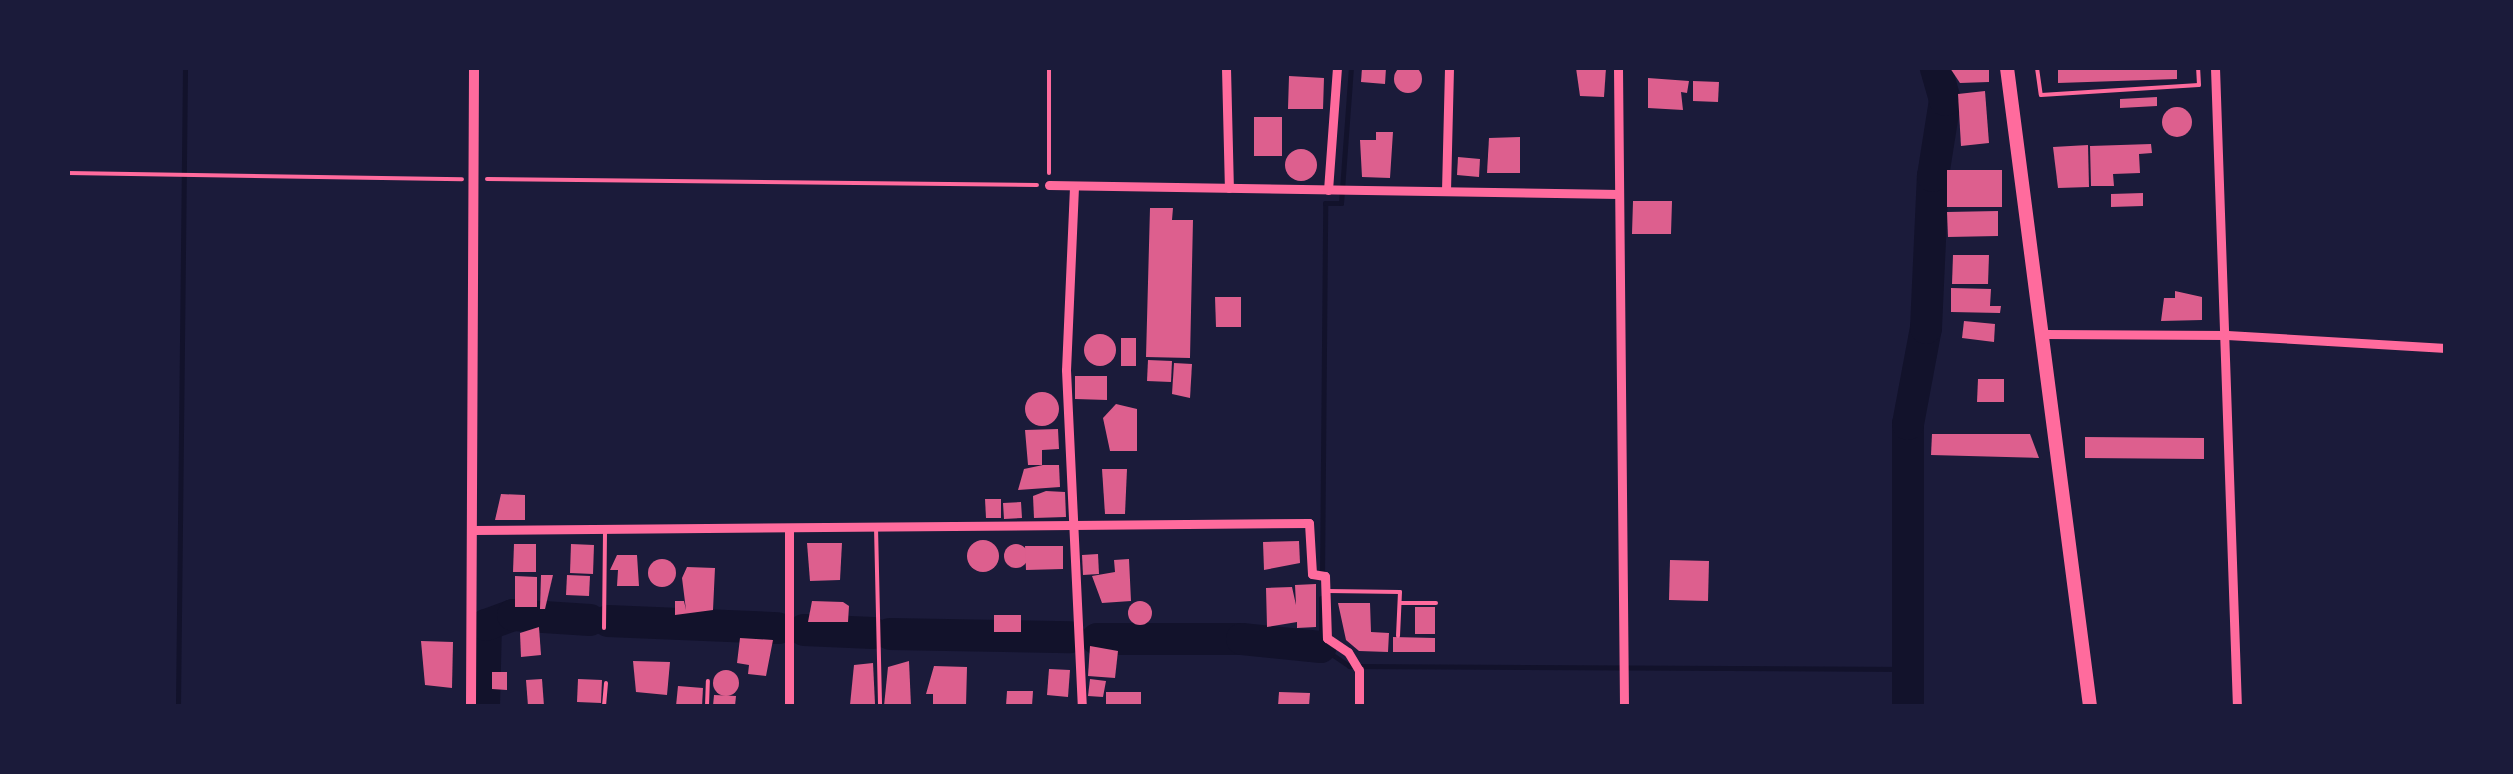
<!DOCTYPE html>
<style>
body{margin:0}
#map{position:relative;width:2513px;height:774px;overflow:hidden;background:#1b1b3a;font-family:Barlow,sans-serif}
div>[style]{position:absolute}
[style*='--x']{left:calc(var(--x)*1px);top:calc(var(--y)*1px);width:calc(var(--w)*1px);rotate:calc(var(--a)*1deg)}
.stream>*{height:5px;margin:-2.5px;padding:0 2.5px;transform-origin:2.5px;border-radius:2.5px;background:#12122b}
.river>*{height:32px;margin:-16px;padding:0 16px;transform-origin:16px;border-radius:16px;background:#12122b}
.building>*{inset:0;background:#dd5f8e}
.round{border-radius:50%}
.path>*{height:4px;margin:-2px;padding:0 2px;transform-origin:2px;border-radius:2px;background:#ff6b9d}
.service>*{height:4px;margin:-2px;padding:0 2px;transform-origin:2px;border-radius:2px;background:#ff6b9d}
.minor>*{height:9px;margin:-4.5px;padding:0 4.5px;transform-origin:4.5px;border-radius:4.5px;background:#ff6b9d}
.tertiary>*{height:10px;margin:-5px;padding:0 5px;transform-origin:5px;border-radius:5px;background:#ff6b9d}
.primary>*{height:14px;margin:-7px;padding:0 7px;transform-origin:7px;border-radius:7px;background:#ff6b9d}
span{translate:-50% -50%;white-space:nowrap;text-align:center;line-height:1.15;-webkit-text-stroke:8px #1b1b3a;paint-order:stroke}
.frame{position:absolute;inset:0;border:70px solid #1b1b3a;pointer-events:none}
</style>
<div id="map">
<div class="stream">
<div style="--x:1322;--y:577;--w:374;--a:-89.5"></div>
<div style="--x:1325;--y:203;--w:16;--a:0"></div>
<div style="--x:1341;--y:203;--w:135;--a:-85.8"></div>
<div style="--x:1321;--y:598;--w:49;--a:90"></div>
<div style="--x:1321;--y:647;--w:34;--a:34"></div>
<div style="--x:1349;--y:666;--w:559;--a:0.31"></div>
<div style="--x:178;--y:706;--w:638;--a:-89.37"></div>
</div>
<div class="river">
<div style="--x:608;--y:621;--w:170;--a:2.4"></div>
<div style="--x:804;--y:630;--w:69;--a:2.5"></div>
<div style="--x:890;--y:634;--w:180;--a:1"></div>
<div style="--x:1097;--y:639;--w:145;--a:0"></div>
<div style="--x:1242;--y:639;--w:79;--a:5.8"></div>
<div style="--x:484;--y:706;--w:81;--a:-88.6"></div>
<div style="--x:486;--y:625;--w:29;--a:-20"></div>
<div style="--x:513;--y:615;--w:77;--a:3.7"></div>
<div style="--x:1908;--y:706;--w:282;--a:-90"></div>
<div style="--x:1908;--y:424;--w:98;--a:-79.4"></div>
<div style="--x:1926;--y:328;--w:152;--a:-87.4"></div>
<div style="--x:1933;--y:176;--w:77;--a:-81"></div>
<div style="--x:1945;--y:100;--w:33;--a:-106"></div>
</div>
<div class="building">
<div class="round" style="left:1394px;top:65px;width:28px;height:28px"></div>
<div style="clip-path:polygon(1362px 68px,1386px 68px,1385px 84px,1361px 82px)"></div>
<div style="clip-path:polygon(1576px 68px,1606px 68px,1604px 97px,1580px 96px)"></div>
<div style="clip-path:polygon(1950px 68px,1989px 68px,1989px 82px,1960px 83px)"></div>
<div style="clip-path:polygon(2058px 68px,2177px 68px,2177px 79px,2058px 83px)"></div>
<div style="clip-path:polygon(1289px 76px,1324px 78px,1323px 109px,1288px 109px)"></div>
<div style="clip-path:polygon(1648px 78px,1689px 81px,1687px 93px,1681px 92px,1683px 110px,1648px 108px)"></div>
<div style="clip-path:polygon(1693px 81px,1719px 82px,1718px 102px,1693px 101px)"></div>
<div style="clip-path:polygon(1985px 91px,1989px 143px,1961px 146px,1958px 94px)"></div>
<div style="clip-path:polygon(2157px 97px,2157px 106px,2120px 108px,2120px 99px)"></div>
<div class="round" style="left:2162px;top:107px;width:30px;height:30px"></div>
<div style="clip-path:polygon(1254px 117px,1282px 117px,1282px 156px,1254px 156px)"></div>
<div style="clip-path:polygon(1376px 132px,1393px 132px,1390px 178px,1362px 177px,1360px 140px,1376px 140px)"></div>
<div style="clip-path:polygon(1520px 137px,1520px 173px,1487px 173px,1489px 138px)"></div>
<div style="clip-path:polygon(2151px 144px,2152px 153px,2139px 154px,2140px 173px,2113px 174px,2114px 186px,2091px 186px,2090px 146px)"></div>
<div style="clip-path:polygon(2088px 145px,2089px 187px,2058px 188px,2053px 147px)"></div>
<div class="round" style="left:1285px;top:149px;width:32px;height:32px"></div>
<div style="clip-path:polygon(1458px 157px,1480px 159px,1479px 177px,1457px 175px)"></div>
<div style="clip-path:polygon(1947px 170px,2002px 170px,2002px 207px,1947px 207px)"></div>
<div style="clip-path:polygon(2143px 193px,2143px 206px,2111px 207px,2111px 194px)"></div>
<div style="clip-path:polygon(1633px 201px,1672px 201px,1671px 234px,1632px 234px)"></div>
<div style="clip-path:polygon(1150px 208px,1173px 208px,1172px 220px,1193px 220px,1190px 358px,1146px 357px)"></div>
<div style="clip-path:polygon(1998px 211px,1998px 236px,1948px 237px,1947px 212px)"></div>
<div style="clip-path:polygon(1953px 255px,1989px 255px,1988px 284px,1952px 284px)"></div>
<div style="clip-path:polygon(1951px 288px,1991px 289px,1990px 306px,2001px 306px,2000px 313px,1951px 312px)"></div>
<div style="clip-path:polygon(2175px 291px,2202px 297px,2202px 320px,2161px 321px,2164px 298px,2175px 298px)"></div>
<div style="clip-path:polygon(1215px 297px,1241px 297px,1241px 327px,1216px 327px)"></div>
<div style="clip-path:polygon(1964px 321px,1995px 324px,1994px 342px,1962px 338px)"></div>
<div class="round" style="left:1084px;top:334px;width:32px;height:32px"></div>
<div style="clip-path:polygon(1121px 338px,1136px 338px,1136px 366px,1121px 366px)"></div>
<div style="clip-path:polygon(1148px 360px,1172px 361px,1171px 382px,1147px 381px)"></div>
<div style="clip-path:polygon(1174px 363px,1192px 364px,1190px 398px,1172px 394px)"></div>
<div style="clip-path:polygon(1075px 376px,1107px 376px,1107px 400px,1075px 399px)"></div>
<div style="clip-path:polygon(1978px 379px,2004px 379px,2004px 402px,1977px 402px)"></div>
<div class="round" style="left:1025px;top:392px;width:34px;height:34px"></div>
<div style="clip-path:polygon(1116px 404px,1137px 409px,1137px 451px,1110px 451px,1103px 418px)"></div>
<div style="clip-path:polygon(1058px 429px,1059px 449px,1042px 450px,1042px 465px,1028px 465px,1025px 430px)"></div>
<div style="clip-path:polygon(1932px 434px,2030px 434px,2039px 458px,1931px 455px)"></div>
<div style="clip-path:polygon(2085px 437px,2204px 438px,2204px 459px,2085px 458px)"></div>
<div style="clip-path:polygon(1043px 465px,1059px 465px,1060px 487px,1018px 490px,1024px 469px)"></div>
<div style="clip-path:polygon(1102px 469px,1127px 469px,1125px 514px,1105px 514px)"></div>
<div style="clip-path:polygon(1046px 491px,1065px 492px,1066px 517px,1034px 518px,1033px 496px)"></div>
<div style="clip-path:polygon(501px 494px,525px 495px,525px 520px,495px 520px)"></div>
<div style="clip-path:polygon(985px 499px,1001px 499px,1001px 518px,986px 518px)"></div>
<div style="clip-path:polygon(1021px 502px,1022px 518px,1004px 519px,1003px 503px)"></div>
<div class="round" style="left:967px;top:540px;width:32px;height:32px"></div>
<div style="clip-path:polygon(1299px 541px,1300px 563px,1264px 570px,1263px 542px)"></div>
<div style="clip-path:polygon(807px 543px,842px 543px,840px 580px,810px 581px)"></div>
<div class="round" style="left:1004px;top:544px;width:24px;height:24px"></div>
<div style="clip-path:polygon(514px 544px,536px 544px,536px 572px,513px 572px)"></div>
<div style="clip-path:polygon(571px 544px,594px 545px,593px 574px,570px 573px)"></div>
<div style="clip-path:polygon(1025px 546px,1063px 546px,1063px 569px,1026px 570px)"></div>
<div style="clip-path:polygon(1098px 554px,1099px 574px,1083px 575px,1082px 555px)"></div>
<div style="clip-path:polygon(617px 555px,637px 555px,639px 586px,617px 586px,618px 570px,610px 570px)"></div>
<div style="clip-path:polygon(1129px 559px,1131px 601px,1102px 603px,1092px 576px,1115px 572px,1114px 560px)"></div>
<div class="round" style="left:648px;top:559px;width:28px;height:28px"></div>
<div style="clip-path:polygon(1670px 560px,1709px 561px,1708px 601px,1669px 600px)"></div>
<div style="clip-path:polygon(687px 567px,715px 568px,713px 610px,675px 615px,675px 601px,684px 601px,686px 610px,682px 578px)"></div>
<div style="clip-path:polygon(541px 575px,553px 575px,545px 609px,540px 609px)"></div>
<div style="clip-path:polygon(567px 575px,590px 576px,589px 596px,566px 595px)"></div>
<div style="clip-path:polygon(515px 576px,537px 577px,537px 607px,515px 607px)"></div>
<div style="clip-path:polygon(1316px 584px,1316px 627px,1297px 628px,1297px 622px,1267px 627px,1266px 588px,1292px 587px,1296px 605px,1295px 585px)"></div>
<div class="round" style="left:1128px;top:601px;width:24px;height:24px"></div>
<div style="clip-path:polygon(843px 602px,849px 606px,848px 622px,808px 622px,812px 601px)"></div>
<div style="clip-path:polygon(1338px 603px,1370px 603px,1371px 632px,1389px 633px,1388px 652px,1359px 651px,1346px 640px)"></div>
<div style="clip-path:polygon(1415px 607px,1435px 607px,1435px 634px,1415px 634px)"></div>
<div style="clip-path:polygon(994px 615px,1021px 615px,1021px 632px,994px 632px)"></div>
<div style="clip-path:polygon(539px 627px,541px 655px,521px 657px,520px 633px)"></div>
<div style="clip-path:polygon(1393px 637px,1435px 638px,1435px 652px,1393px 652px)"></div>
<div style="clip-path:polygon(740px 638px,773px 640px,766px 676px,748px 674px,749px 665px,737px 663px)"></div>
<div style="clip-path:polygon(421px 641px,453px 642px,452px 688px,425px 685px)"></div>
<div style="clip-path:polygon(1090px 646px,1118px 651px,1115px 678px,1088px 676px)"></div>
<div style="clip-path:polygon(633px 661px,670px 662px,667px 695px,636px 692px)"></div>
<div style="clip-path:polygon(909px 661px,911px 706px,884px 706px,888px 667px)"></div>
<div style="clip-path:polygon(873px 663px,875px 704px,850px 705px,854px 665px)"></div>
<div style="clip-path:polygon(934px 666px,967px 667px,966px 706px,933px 704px,933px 694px,926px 694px)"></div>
<div style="clip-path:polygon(1049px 669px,1070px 670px,1068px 697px,1047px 695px)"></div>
<div class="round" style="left:713px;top:670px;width:26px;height:26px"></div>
<div style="clip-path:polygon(492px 672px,507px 672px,507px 690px,492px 689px)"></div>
<div style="clip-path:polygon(542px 679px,544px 706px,528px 706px,526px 680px)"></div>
<div style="clip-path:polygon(578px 679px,602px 680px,601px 703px,577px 702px)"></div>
<div style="clip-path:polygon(1090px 679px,1106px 681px,1103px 697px,1088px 696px)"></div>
<div style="clip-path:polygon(678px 686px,703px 688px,702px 706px,676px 706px)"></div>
<div style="clip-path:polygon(1007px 691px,1033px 691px,1032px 706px,1006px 706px)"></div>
<div style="clip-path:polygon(1106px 692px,1141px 692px,1141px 706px,1106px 706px)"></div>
<div style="clip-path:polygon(1279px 692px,1310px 693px,1309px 706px,1278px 706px)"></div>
<div style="clip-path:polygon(714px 695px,736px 696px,735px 706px,713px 706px)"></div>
</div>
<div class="path">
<div style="--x:68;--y:173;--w:394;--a:0.9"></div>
<div style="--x:1049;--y:173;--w:105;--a:-90"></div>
<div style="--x:487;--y:179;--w:550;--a:0.63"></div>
<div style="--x:604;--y:706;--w:23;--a:-85"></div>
</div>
<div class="service">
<div style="--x:2037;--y:68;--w:27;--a:82"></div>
<div style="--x:2041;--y:95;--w:158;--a:-3.6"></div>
<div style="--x:2199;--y:85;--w:17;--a:-93"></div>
<div style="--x:876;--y:527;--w:179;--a:88.7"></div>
<div style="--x:1328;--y:591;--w:72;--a:0.8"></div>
<div style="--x:1400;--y:592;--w:44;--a:92.6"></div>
<div style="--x:1401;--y:603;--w:35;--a:0"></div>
<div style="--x:604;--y:628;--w:98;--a:-89.4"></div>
<div style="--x:707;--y:706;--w:25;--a:-88"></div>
</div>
<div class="minor">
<div style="--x:1226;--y:68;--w:120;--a:88.6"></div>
<div style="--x:1618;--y:68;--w:638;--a:89.46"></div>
<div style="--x:2215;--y:68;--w:638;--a:88.03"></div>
<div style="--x:1049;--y:185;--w:570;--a:0.9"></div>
<div style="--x:1074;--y:187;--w:183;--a:92.5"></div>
<div style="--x:1066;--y:370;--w:336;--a:87.3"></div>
<div style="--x:1328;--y:190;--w:122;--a:-85.8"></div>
<div style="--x:1446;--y:191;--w:123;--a:-88.6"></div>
<div style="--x:2044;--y:334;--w:183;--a:0.3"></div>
<div style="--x:2227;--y:335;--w:219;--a:3.4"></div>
<div style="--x:472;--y:530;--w:837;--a:-0.48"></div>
<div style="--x:1309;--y:523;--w:51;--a:86.6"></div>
<div style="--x:1312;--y:574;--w:13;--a:9"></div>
<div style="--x:1325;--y:576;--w:62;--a:88.2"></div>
<div style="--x:1327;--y:638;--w:25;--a:34"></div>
<div style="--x:1348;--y:652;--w:21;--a:59"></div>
<div style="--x:1359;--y:670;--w:36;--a:90"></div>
<div style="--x:789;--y:706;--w:177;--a:-90"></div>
</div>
<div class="tertiary">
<div style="--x:471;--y:706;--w:638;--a:-89.73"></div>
</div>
<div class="primary">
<div style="--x:2007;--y:68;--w:643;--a:82.59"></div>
</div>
<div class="frame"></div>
</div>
